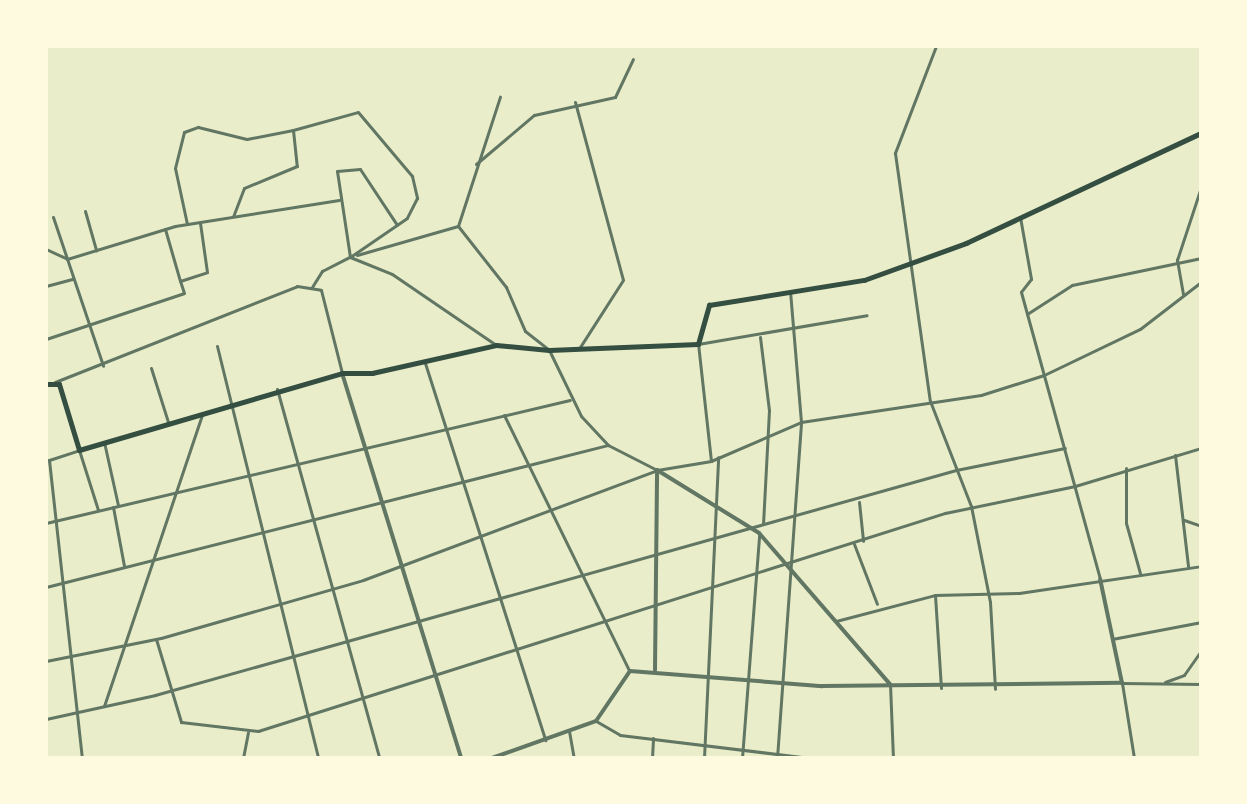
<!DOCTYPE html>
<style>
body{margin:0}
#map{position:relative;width:1247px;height:804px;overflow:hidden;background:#e9edc9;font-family:"Golos Text",sans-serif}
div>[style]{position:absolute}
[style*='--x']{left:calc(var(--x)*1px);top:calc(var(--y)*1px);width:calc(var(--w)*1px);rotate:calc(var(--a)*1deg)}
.minor>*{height:3px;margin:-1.5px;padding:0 1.5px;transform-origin:1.5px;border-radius:1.5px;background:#617663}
.tertiary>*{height:4px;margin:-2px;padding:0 2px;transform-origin:2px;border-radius:2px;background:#617663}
.secondary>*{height:5px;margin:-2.5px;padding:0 2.5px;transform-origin:2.5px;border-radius:2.5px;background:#344e41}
.trunk>*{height:5px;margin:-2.5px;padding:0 2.5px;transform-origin:2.5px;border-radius:2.5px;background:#344e41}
span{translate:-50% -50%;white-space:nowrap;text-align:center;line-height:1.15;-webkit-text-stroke:8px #fefae0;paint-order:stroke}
.frame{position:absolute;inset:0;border:48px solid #fefae0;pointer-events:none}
</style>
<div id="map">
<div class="minor">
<div style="--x:936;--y:46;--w:115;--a:111"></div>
<div style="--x:895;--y:153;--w:250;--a:82"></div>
<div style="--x:930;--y:401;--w:113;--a:68.7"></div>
<div style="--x:971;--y:506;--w:98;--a:78.8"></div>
<div style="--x:990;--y:602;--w:87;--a:86.7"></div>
<div style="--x:575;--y:102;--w:184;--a:74.9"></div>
<div style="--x:623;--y:280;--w:80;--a:122.7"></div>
<div style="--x:293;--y:130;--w:67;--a:-15.5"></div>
<div style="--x:358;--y:112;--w:84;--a:49.8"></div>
<div style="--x:412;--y:176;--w:23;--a:77"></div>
<div style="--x:417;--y:198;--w:22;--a:117"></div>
<div style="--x:407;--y:218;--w:69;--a:145.6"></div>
<div style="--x:476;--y:164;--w:76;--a:-40.2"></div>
<div style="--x:534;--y:115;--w:83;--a:-12.5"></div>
<div style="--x:615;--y:97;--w:42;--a:-64.7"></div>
<div style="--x:85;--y:211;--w:41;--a:74.2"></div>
<div style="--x:53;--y:217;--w:157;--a:71.4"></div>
<div style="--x:1020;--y:217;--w:63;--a:79.9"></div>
<div style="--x:1031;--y:279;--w:16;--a:128"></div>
<div style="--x:1021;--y:292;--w:297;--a:74.6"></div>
<div style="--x:187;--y:224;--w:57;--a:-102.1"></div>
<div style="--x:175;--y:168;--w:37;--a:-76"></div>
<div style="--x:184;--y:132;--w:15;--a:-20"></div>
<div style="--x:198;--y:127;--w:50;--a:13.8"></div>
<div style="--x:247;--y:139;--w:47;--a:-11.1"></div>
<div style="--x:293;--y:130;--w:36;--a:84"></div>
<div style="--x:297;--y:166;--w:57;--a:157.5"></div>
<div style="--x:244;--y:188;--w:30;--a:111"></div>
<div style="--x:458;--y:226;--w:78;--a:51.8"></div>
<div style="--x:506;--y:287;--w:48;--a:66.6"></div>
<div style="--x:525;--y:331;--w:31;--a:38"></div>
<div style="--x:549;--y:350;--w:73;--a:64.1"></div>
<div style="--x:581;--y:416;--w:40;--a:47"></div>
<div style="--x:608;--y:445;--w:55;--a:27"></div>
<div style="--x:165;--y:229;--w:54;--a:73.9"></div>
<div style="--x:46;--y:249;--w:23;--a:25"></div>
<div style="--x:67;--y:259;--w:113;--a:-17"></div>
<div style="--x:175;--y:226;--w:166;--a:-9"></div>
<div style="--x:357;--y:255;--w:105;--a:-16"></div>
<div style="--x:458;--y:226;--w:136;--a:-72"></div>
<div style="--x:350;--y:257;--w:87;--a:-98.6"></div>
<div style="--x:337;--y:171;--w:23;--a:-5"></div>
<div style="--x:360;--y:169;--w:67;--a:56.5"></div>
<div style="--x:46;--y:286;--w:28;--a:-15"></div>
<div style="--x:312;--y:287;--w:19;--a:-58"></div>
<div style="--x:322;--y:271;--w:31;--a:-27"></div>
<div style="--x:350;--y:257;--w:45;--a:22"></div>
<div style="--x:392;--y:274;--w:126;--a:34.3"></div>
<div style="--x:1183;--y:294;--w:35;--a:-100"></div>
<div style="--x:1177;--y:260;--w:77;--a:-71.8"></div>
<div style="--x:1027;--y:314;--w:54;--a:-32.8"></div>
<div style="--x:1072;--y:285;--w:132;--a:-11.8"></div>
<div style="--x:760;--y:337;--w:74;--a:83"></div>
<div style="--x:769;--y:410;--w:114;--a:93"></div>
<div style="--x:46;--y:339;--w:145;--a:-18.4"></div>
<div style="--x:184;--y:293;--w:13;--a:-108"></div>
<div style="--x:180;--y:281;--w:28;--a:-18"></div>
<div style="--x:207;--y:272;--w:49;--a:-98.1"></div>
<div style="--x:217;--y:346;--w:424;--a:76.2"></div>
<div style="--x:425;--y:363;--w:396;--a:72.3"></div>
<div style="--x:151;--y:368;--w:57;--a:72.5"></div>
<div style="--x:55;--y:382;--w:260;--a:-21.6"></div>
<div style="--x:297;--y:286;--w:24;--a:9"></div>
<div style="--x:321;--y:290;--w:86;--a:75.8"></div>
<div style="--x:277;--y:389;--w:383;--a:74.5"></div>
<div style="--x:504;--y:415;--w:284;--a:63.9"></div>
<div style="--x:104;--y:442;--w:65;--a:77.5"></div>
<div style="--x:1175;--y:455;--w:112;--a:83.3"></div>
<div style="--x:49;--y:460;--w:300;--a:83.7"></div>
<div style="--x:46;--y:461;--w:35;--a:-18"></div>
<div style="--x:79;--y:450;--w:63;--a:72.4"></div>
<div style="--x:711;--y:461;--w:118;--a:-96.3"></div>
<div style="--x:698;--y:344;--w:171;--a:-9.7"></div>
<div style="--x:1126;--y:468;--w:55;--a:90"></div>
<div style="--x:1126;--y:523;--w:52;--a:74.4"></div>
<div style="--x:859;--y:502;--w:39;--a:84"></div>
<div style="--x:113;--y:507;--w:60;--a:79.4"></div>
<div style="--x:1184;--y:520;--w:18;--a:19"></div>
<div style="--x:46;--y:523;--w:538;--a:-13.21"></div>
<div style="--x:854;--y:544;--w:64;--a:69"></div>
<div style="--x:46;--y:587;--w:580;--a:-14.18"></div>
<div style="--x:836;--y:621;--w:102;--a:-14.7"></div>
<div style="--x:156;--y:639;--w:87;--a:73.2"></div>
<div style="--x:181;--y:722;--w:78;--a:6.7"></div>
<div style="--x:258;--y:731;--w:721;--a:-17.61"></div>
<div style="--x:945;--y:513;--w:133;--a:-11.7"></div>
<div style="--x:1075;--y:486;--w:132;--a:-16.8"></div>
<div style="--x:1112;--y:639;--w:91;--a:-10.8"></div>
<div style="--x:46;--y:661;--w:117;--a:-11.3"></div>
<div style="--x:161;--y:638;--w:210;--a:-16"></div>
<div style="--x:363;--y:580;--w:314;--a:-20.5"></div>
<div style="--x:657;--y:470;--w:55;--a:-9.5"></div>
<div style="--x:711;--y:461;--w:98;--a:-23.4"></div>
<div style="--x:801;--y:422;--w:182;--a:-8.5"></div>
<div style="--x:981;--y:395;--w:66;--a:-17.6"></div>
<div style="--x:1044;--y:375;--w:106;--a:-25.6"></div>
<div style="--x:1140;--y:329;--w:77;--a:-37.6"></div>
<div style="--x:1165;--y:682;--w:20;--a:-20"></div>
<div style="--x:1184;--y:675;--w:29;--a:-55"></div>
<div style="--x:890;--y:684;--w:74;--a:87.7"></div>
<div style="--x:941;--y:688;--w:93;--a:-93.7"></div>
<div style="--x:935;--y:595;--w:84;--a:-1.4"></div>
<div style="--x:1019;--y:593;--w:184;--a:-8.4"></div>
<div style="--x:104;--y:706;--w:307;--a:-71.4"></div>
<div style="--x:46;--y:719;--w:112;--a:-12.4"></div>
<div style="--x:155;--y:695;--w:832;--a:-15.69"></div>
<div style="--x:956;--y:470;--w:111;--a:-11.4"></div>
<div style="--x:596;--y:721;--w:28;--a:30"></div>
<div style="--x:620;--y:735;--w:191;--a:6.9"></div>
<div style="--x:569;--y:731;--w:27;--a:80"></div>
<div style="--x:243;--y:758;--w:26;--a:-79"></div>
<div style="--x:652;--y:758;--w:20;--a:-87"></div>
<div style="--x:704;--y:758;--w:301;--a:-87.3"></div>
<div style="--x:742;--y:758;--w:224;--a:-85.6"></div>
<div style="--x:777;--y:758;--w:337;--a:-85.9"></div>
<div style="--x:801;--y:422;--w:130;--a:-94.8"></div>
<div style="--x:1134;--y:758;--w:76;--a:-99.1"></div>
<div style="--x:1122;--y:683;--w:79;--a:0.7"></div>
</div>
<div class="tertiary">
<div style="--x:342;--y:373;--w:403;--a:72.8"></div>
<div style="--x:655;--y:670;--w:200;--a:-89.4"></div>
<div style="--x:657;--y:470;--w:120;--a:31.7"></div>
<div style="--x:759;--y:533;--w:200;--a:49.1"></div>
<div style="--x:492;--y:758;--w:110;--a:-19.6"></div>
<div style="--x:596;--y:721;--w:60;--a:-55.8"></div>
<div style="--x:630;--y:671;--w:193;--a:4.5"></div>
<div style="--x:822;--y:686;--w:300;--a:-0.6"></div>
<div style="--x:1122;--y:683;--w:106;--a:-101.9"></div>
</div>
<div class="secondary">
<div style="--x:342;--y:373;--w:30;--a:0"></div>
<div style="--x:372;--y:373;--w:127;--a:-12.7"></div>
<div style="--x:496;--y:345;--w:53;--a:5.4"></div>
<div style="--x:549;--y:350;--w:149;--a:-2.3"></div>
<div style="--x:698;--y:344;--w:41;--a:-74.2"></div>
<div style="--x:709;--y:305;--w:157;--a:-9.2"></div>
<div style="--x:864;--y:280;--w:109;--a:-19.9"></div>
<div style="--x:966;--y:243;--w:259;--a:-25.1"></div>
</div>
<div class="trunk">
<div style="--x:46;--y:384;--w:13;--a:0"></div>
<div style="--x:59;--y:384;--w:69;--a:73.1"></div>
<div style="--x:79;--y:450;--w:274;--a:-16.3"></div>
</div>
<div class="frame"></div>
</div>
